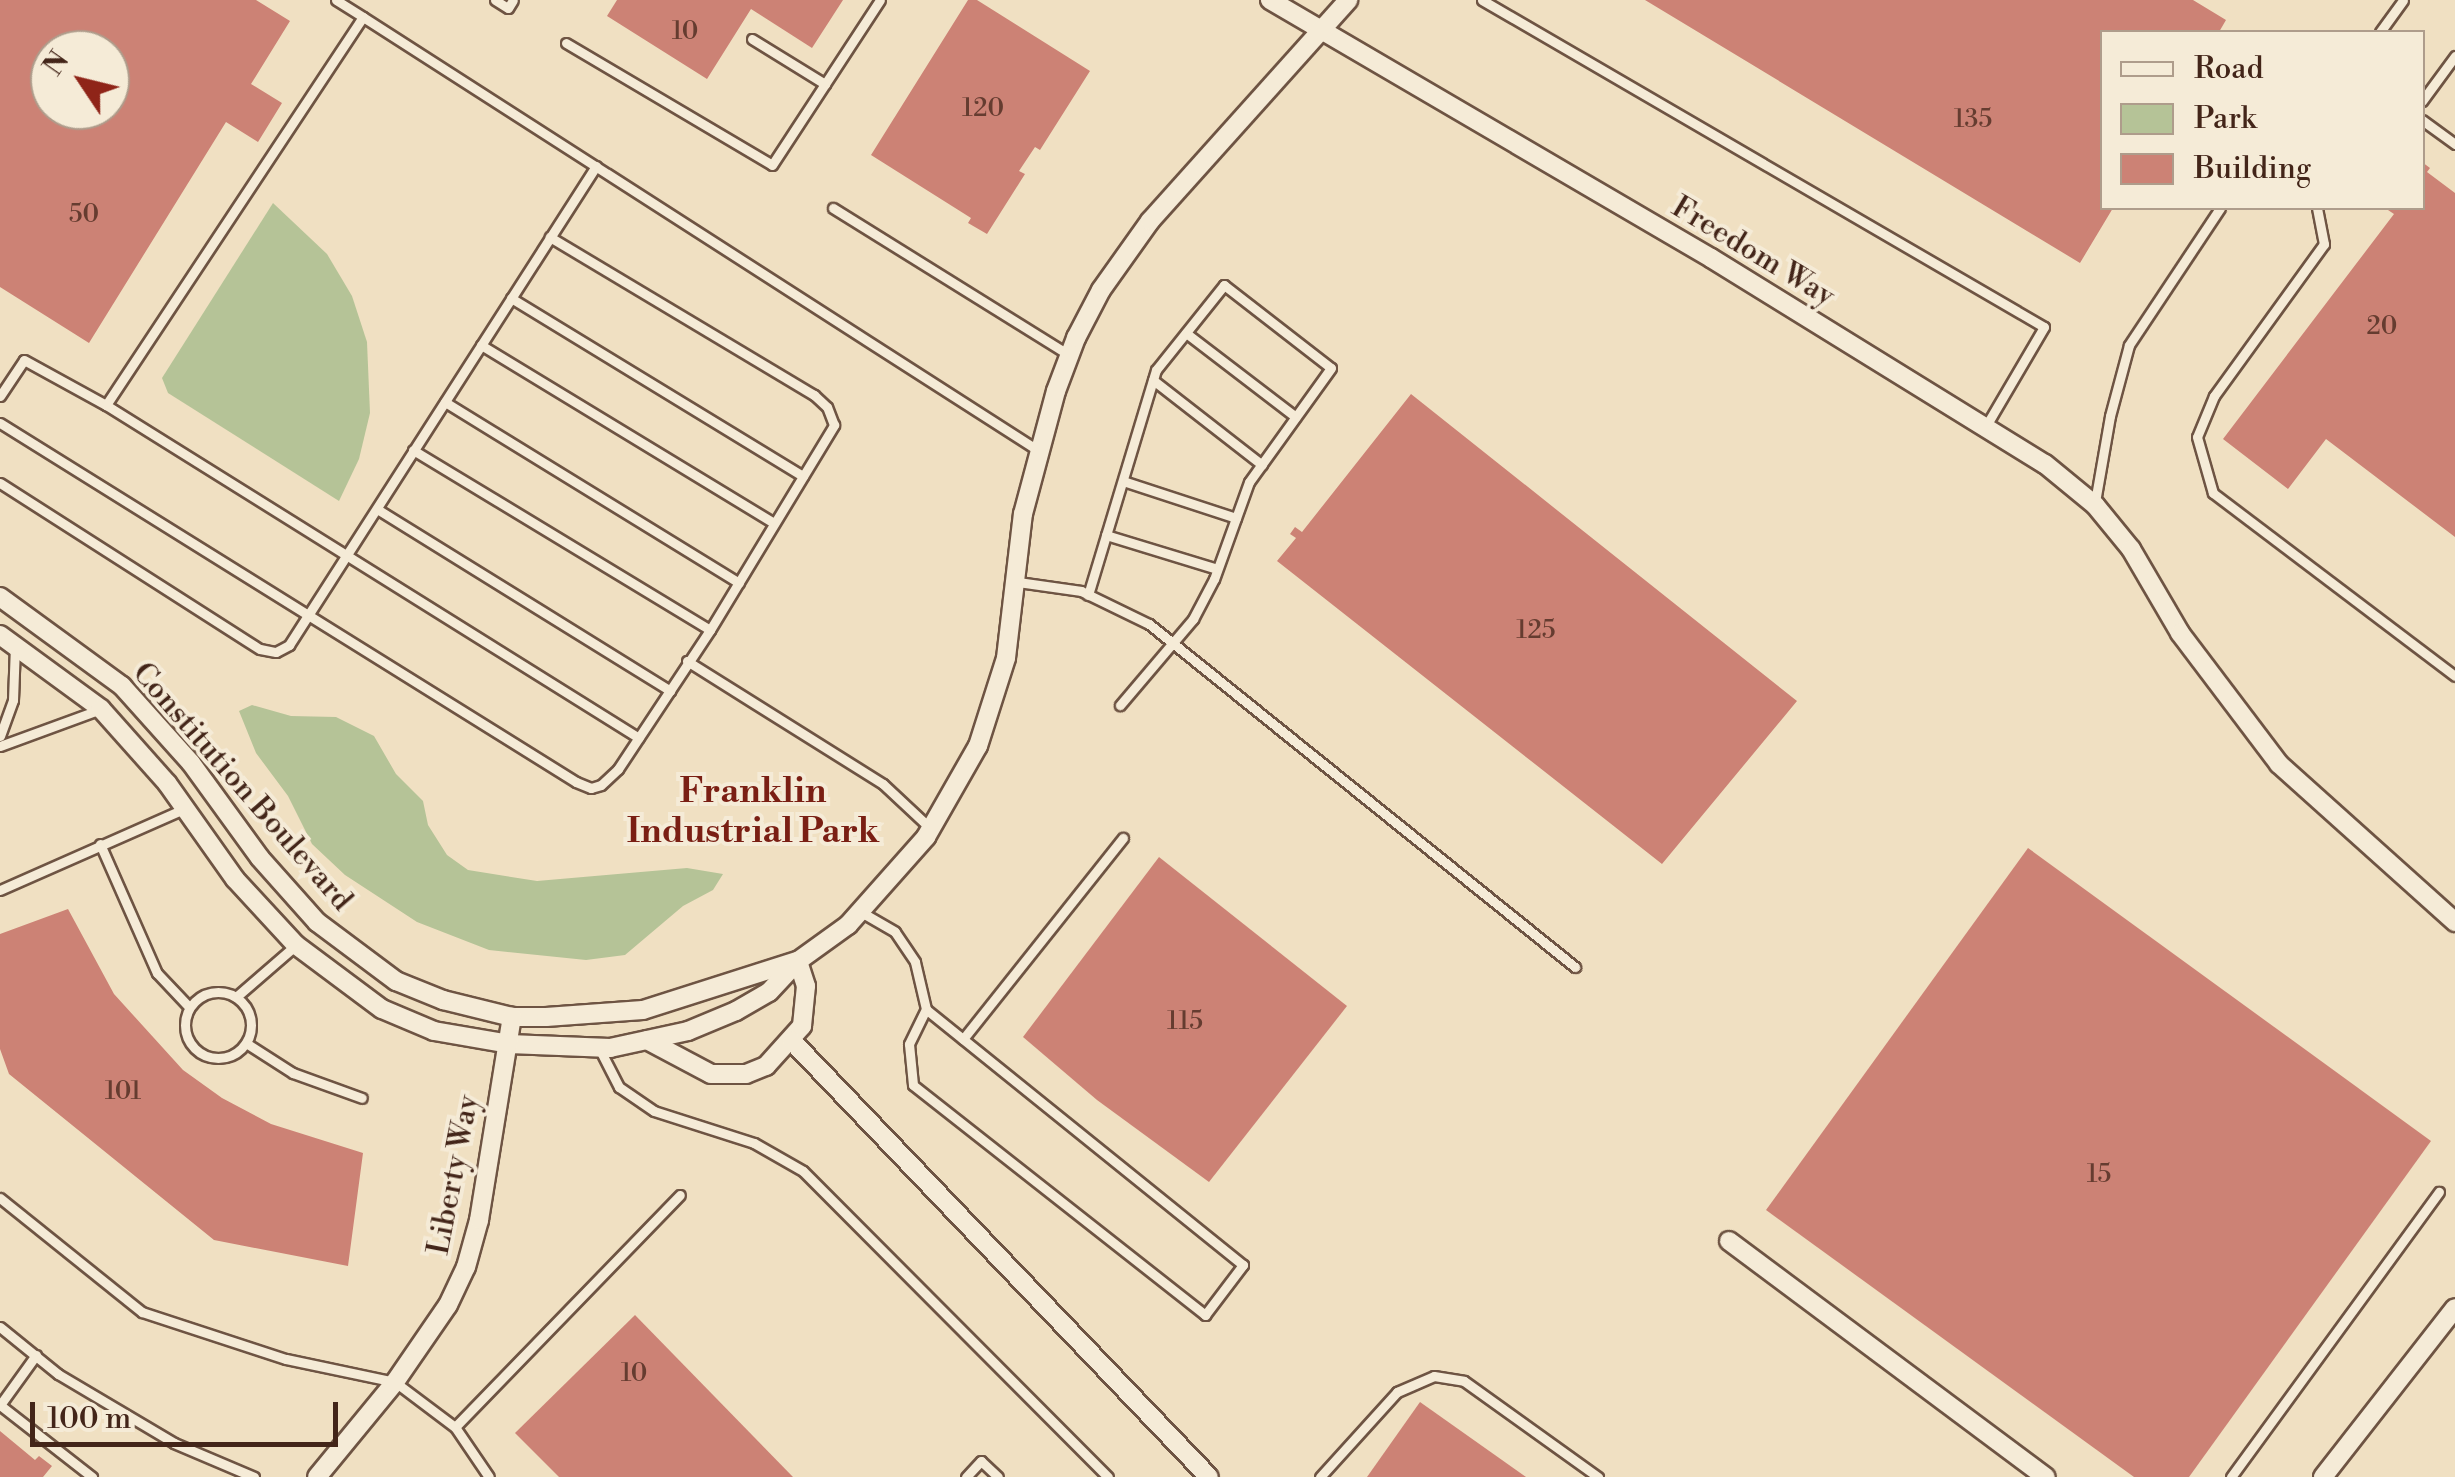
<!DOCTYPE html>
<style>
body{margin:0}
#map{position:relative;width:2455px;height:1477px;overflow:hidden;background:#f0e0c2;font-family:"Libre Bodoni",serif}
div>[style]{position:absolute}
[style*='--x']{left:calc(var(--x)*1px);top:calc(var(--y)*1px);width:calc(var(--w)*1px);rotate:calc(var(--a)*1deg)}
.green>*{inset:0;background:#b5c397}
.building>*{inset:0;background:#cc8275}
.roads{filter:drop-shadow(2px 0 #6e5443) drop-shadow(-2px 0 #6e5443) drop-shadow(0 2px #6e5443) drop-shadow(0 -2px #6e5443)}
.lane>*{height:9px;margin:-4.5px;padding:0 4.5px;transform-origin:4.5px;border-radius:4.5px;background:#f5ebd7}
.lane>.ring{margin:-4.5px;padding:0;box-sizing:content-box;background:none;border:9px solid #f5ebd7;border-radius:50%}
.street>*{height:18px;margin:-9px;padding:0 9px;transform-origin:9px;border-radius:9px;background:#f5ebd7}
span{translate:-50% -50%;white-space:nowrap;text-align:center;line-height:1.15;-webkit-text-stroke:8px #f5ebd7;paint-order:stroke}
.number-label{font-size:25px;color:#653c30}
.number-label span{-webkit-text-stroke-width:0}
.street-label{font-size:30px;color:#432519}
.quarter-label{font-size:35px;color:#7a1f14;font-weight:700}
.legend{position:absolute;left:2100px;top:30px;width:325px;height:180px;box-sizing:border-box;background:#f5ebd7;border:2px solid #ae9c8b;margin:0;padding:12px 18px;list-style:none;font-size:30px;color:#432519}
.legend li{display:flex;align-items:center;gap:20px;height:50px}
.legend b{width:50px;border:2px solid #ae9c8b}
.north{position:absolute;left:30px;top:30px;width:100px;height:100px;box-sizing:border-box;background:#f5ebd7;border:2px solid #ae9c8b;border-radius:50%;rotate:305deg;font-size:28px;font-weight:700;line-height:40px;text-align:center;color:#432519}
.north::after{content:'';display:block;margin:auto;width:35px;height:45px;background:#8f2418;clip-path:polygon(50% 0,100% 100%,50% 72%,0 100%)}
.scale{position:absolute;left:30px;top:1402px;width:308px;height:45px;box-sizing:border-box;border:5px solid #432519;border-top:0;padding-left:12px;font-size:30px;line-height:35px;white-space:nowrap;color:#432519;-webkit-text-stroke:8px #f5ebd7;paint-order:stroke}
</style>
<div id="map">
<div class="green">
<div style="clip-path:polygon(273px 203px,327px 254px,352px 296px,367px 342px,370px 413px,359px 459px,339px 501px,168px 393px,162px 378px)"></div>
<div style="clip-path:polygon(252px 705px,291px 716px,336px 717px,374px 736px,396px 774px,423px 801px,428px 825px,447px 855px,468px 870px,537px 881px,687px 868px,723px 874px,713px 890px,683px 906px,625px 955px,586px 960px,489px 950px,417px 922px,345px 875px,312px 844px,288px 796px,256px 753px,239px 711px)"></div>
</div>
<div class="building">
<div style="clip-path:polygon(evenodd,0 0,256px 0,290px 21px,251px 84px,282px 103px,258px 142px,226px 122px,89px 343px,0 287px,0 0,50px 50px,110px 50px,110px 110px,50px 110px,50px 50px)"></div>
<div style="clip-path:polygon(617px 0,843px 0,812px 48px,751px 9px,707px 79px,607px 16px)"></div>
<div style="clip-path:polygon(968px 0,977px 0,1090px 71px,1040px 150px,1035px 147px,1019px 171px,1025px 174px,987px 234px,968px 223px,971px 218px,871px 155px)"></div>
<div style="clip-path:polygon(1645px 0,2193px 0,2226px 20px,2219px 32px,2102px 32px,2102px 208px,2113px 208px,2080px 263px)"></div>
<div style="clip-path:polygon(2422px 162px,2430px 168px,2427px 172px,2455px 193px,2455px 537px,2326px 439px,2288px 489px,2223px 439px,2394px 214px,2385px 208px,2422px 208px)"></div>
<div style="clip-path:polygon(1411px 394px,1797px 701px,1662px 864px,1277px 561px,1296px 538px,1290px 534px,1295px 527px,1302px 532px)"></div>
<div style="clip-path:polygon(2028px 848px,2431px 1141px,2189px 1477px,2134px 1477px,1766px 1210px)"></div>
<div style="clip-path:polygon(1159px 857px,1347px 1006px,1209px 1182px,1097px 1100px,1023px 1037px)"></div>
<div style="clip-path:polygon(68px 909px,114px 994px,183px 1070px,222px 1098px,271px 1124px,363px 1153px,348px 1266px,214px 1240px,9px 1074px,0 1049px,0 934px)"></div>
<div style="clip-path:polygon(635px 1315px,793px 1477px,559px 1477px,515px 1433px)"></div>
<div style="clip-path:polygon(1420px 1402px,1526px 1477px,1367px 1477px)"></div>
<div style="clip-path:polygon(0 1431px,35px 1460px,39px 1456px,52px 1466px,43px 1477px,0 1477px)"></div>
</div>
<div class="roads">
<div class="lane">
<div style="--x:336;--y:0;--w:32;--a:32"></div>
<div style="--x:495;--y:0;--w:15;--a:32"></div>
<div style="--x:508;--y:8;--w:9;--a:-58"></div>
<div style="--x:1482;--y:0;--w:650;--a:30.19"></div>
<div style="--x:2044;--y:327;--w:115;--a:120.4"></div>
<div style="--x:2380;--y:32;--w:39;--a:-54"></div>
<div style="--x:752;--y:39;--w:86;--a:31.7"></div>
<div style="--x:566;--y:43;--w:239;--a:30.6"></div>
<div style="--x:772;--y:165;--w:197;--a:-56.8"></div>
<div style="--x:2422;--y:101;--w:56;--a:-53.7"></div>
<div style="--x:2422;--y:120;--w:41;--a:36"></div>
<div style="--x:833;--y:208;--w:278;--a:31.9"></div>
<div style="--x:2317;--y:208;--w:37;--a:79"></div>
<div style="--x:2324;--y:244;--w:188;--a:125.9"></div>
<div style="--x:2214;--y:396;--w:44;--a:112.5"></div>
<div style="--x:2197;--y:437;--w:58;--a:74.1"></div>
<div style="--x:2213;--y:493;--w:303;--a:37.1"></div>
<div style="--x:511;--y:298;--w:342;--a:31.4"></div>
<div style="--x:1186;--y:333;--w:138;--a:37.4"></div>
<div style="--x:481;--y:345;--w:343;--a:31.3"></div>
<div style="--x:1153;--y:380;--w:138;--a:37.9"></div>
<div style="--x:0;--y:396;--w:43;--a:-56.3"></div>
<div style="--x:24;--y:360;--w:94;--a:28.8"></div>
<div style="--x:106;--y:405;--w:465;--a:-56.5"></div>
<div style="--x:363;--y:17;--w:803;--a:32.7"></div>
<div style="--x:445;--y:402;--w:345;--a:31.6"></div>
<div style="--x:106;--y:405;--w:628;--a:32"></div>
<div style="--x:0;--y:423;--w:679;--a:31.93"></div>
<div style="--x:576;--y:782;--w:16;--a:22"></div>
<div style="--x:591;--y:788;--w:10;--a:-17"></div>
<div style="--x:601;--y:785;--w:23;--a:-43"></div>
<div style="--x:618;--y:769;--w:167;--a:-56.5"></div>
<div style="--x:710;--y:630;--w:240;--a:-58.8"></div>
<div style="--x:834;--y:425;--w:19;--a:-111"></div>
<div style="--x:827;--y:407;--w:18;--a:-137"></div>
<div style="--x:814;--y:395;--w:308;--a:-149.1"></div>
<div style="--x:413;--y:450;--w:347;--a:31.2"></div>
<div style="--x:1123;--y:481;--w:119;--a:18.1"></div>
<div style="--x:0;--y:483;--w:308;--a:32.6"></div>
<div style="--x:260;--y:649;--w:16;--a:11"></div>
<div style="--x:276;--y:652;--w:15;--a:-28"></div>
<div style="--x:289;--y:645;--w:569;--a:-57.34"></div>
<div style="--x:2095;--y:502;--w:87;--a:-80.1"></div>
<div style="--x:2110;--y:416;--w:73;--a:-75"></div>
<div style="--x:2129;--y:345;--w:164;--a:-56.4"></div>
<div style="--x:377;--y:509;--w:345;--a:31.8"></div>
<div style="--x:1106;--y:535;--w:116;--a:17"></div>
<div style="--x:1018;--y:582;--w:64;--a:8.1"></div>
<div style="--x:1081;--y:591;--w:76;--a:25.9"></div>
<div style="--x:1149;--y:624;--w:547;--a:38.84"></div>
<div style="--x:1088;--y:595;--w:235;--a:-73.2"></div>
<div style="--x:1156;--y:370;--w:109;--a:-51.3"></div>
<div style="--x:1224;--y:285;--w:135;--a:37.8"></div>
<div style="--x:1331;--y:368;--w:140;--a:125.7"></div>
<div style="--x:1249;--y:482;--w:103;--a:109.8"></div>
<div style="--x:1214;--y:579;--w:45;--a:117.7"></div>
<div style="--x:1193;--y:619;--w:113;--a:130.3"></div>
<div style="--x:687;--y:661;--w:231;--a:32.1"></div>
<div style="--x:883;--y:784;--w:63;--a:43.1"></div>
<div style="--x:0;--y:736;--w:38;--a:-70"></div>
<div style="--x:13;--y:700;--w:54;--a:-87.9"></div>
<div style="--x:0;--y:746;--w:108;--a:-20.1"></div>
<div style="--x:100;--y:844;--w:141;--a:66.2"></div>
<div style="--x:157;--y:973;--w:47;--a:46.7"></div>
<div style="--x:0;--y:890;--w:201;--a:-23.8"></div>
<div style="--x:861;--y:912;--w:39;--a:30"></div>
<div style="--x:895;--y:932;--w:36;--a:56"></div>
<div style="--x:915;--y:962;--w:48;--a:76.8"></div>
<div style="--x:926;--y:1009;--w:39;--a:116"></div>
<div style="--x:909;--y:1044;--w:41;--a:84.4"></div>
<div style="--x:913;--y:1085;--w:372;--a:38.2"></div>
<div style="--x:1205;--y:1315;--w:63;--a:-52.8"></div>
<div style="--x:1243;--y:1265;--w:407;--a:-141.1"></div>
<div class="ring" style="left:185px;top:992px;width:57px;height:57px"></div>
<div style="--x:236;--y:997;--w:79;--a:-40.9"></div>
<div style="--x:963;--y:1039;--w:257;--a:-51.5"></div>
<div style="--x:246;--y:1043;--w:56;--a:32.6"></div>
<div style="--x:293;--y:1073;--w:73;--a:19.9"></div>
<div style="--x:599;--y:1048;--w:44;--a:62.9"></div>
<div style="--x:619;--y:1087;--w:42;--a:34.4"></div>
<div style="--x:654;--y:1111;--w:105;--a:17.7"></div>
<div style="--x:754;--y:1143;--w:56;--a:29.7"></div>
<div style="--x:803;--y:1171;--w:432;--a:45.1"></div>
<div style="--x:0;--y:1198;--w:182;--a:38.8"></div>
<div style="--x:142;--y:1312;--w:151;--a:18.1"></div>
<div style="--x:286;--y:1359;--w:111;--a:11.9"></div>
<div style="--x:395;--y:1382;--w:75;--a:36.9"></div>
<div style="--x:455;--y:1427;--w:60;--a:55.8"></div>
<div style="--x:0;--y:1327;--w:75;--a:39"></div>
<div style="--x:58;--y:1374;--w:135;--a:30.7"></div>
<div style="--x:174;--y:1443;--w:87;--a:23"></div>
<div style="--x:36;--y:1355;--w:62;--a:125.8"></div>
<div style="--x:0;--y:1405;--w:117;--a:38"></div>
<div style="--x:455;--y:1427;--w:323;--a:-45.9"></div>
<div style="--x:966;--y:1477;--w:22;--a:-47"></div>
<div style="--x:981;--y:1461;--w:23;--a:43"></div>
<div style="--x:1320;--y:1477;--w:115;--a:-47.8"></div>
<div style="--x:1397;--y:1392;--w:40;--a:-23.4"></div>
<div style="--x:1434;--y:1376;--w:30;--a:9"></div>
<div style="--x:1464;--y:1381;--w:165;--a:35.6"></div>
<div style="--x:2231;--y:1477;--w:353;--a:-53.9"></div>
</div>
<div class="street">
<div style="--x:1270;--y:0;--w:511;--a:30.33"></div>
<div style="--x:1711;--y:258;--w:392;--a:31.7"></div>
<div style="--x:2045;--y:464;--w:65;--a:39.4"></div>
<div style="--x:2095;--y:505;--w:57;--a:50.7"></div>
<div style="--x:2131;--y:549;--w:97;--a:59.7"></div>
<div style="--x:2180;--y:633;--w:164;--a:52.9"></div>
<div style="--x:2279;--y:764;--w:237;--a:41.9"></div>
<div style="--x:0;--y:597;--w:151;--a:36.1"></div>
<div style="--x:122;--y:686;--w:103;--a:48.1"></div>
<div style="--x:191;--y:763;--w:117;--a:54"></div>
<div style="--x:260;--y:858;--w:86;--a:48.3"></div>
<div style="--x:317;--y:922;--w:99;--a:36.8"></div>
<div style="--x:396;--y:981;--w:51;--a:22"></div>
<div style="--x:443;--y:1000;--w:71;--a:13.8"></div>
<div style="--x:512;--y:1017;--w:34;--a:0"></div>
<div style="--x:546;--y:1017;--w:97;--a:-4.1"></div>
<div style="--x:643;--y:1010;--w:162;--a:-17.7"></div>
<div style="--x:0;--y:635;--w:125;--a:36.2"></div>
<div style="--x:101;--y:709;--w:99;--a:48.3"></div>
<div style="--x:167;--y:783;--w:118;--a:54.7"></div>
<div style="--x:235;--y:879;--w:90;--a:47.3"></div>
<div style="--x:296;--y:945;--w:107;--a:36.7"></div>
<div style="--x:382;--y:1009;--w:56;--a:22.9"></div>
<div style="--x:434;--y:1031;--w:76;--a:9.8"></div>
<div style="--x:509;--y:1044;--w:101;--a:2.3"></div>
<div style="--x:610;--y:1048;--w:80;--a:-12.3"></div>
<div style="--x:688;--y:1031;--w:52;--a:-22.6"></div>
<div style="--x:736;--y:1011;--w:38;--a:-30"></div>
<div style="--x:769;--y:992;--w:42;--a:-46.9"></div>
<div style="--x:798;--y:961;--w:62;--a:-35.8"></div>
<div style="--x:848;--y:925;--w:118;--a:-48.4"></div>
<div style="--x:926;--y:837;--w:105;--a:-60.3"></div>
<div style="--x:978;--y:746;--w:92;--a:-72.3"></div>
<div style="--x:1006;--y:658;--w:145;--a:-83.3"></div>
<div style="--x:1023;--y:514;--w:127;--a:-75"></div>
<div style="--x:1056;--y:391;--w:57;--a:-69.3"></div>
<div style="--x:1076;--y:338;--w:54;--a:-62.5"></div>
<div style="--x:1101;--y:290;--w:85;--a:-54.6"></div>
<div style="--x:1150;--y:221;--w:297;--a:-48.1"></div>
<div style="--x:647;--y:1040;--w:72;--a:28"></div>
<div style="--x:711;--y:1074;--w:35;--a:0"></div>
<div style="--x:746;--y:1074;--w:22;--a:-22"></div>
<div style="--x:766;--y:1066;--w:54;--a:-48"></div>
<div style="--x:802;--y:1026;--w:40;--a:-84.3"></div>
<div style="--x:806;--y:986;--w:26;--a:-108"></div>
<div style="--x:792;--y:1041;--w:603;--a:46.28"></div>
<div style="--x:1729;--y:1241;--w:395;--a:36.7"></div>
<div style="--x:317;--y:1477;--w:123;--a:-50.6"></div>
<div style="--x:395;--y:1382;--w:93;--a:-55.5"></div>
<div style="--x:448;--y:1305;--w:42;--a:-64.7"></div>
<div style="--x:466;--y:1267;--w:49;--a:-74.5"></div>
<div style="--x:479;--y:1220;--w:206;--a:-80.8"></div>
<div style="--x:2323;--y:1477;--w:214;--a:-52"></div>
</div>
</div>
<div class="number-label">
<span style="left:685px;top:32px">10</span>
<span style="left:983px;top:109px">120</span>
<span style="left:1973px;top:120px">135</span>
<span style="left:84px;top:215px">50</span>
<span style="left:2382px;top:327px">20</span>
<span style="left:1536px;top:631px">125</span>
<span style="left:1185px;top:1022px">115</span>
<span style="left:123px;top:1092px">101</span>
<span style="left:2099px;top:1175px">15</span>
<span style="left:634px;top:1374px">10</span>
</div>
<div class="street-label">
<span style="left:1753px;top:252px;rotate:31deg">Freedom Way</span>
<span style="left:242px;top:787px;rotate:49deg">Constitution Boulevard</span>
<span style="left:454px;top:1175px;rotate:-79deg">Liberty Way</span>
</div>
<div class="quarter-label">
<span style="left:753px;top:812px">Franklin<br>Industrial Park</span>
</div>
<ul class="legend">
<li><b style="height:12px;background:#f5ebd7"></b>Road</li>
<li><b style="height:28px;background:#b5c397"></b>Park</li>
<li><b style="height:28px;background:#cc8275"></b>Building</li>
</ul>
<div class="north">N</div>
<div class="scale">100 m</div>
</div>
